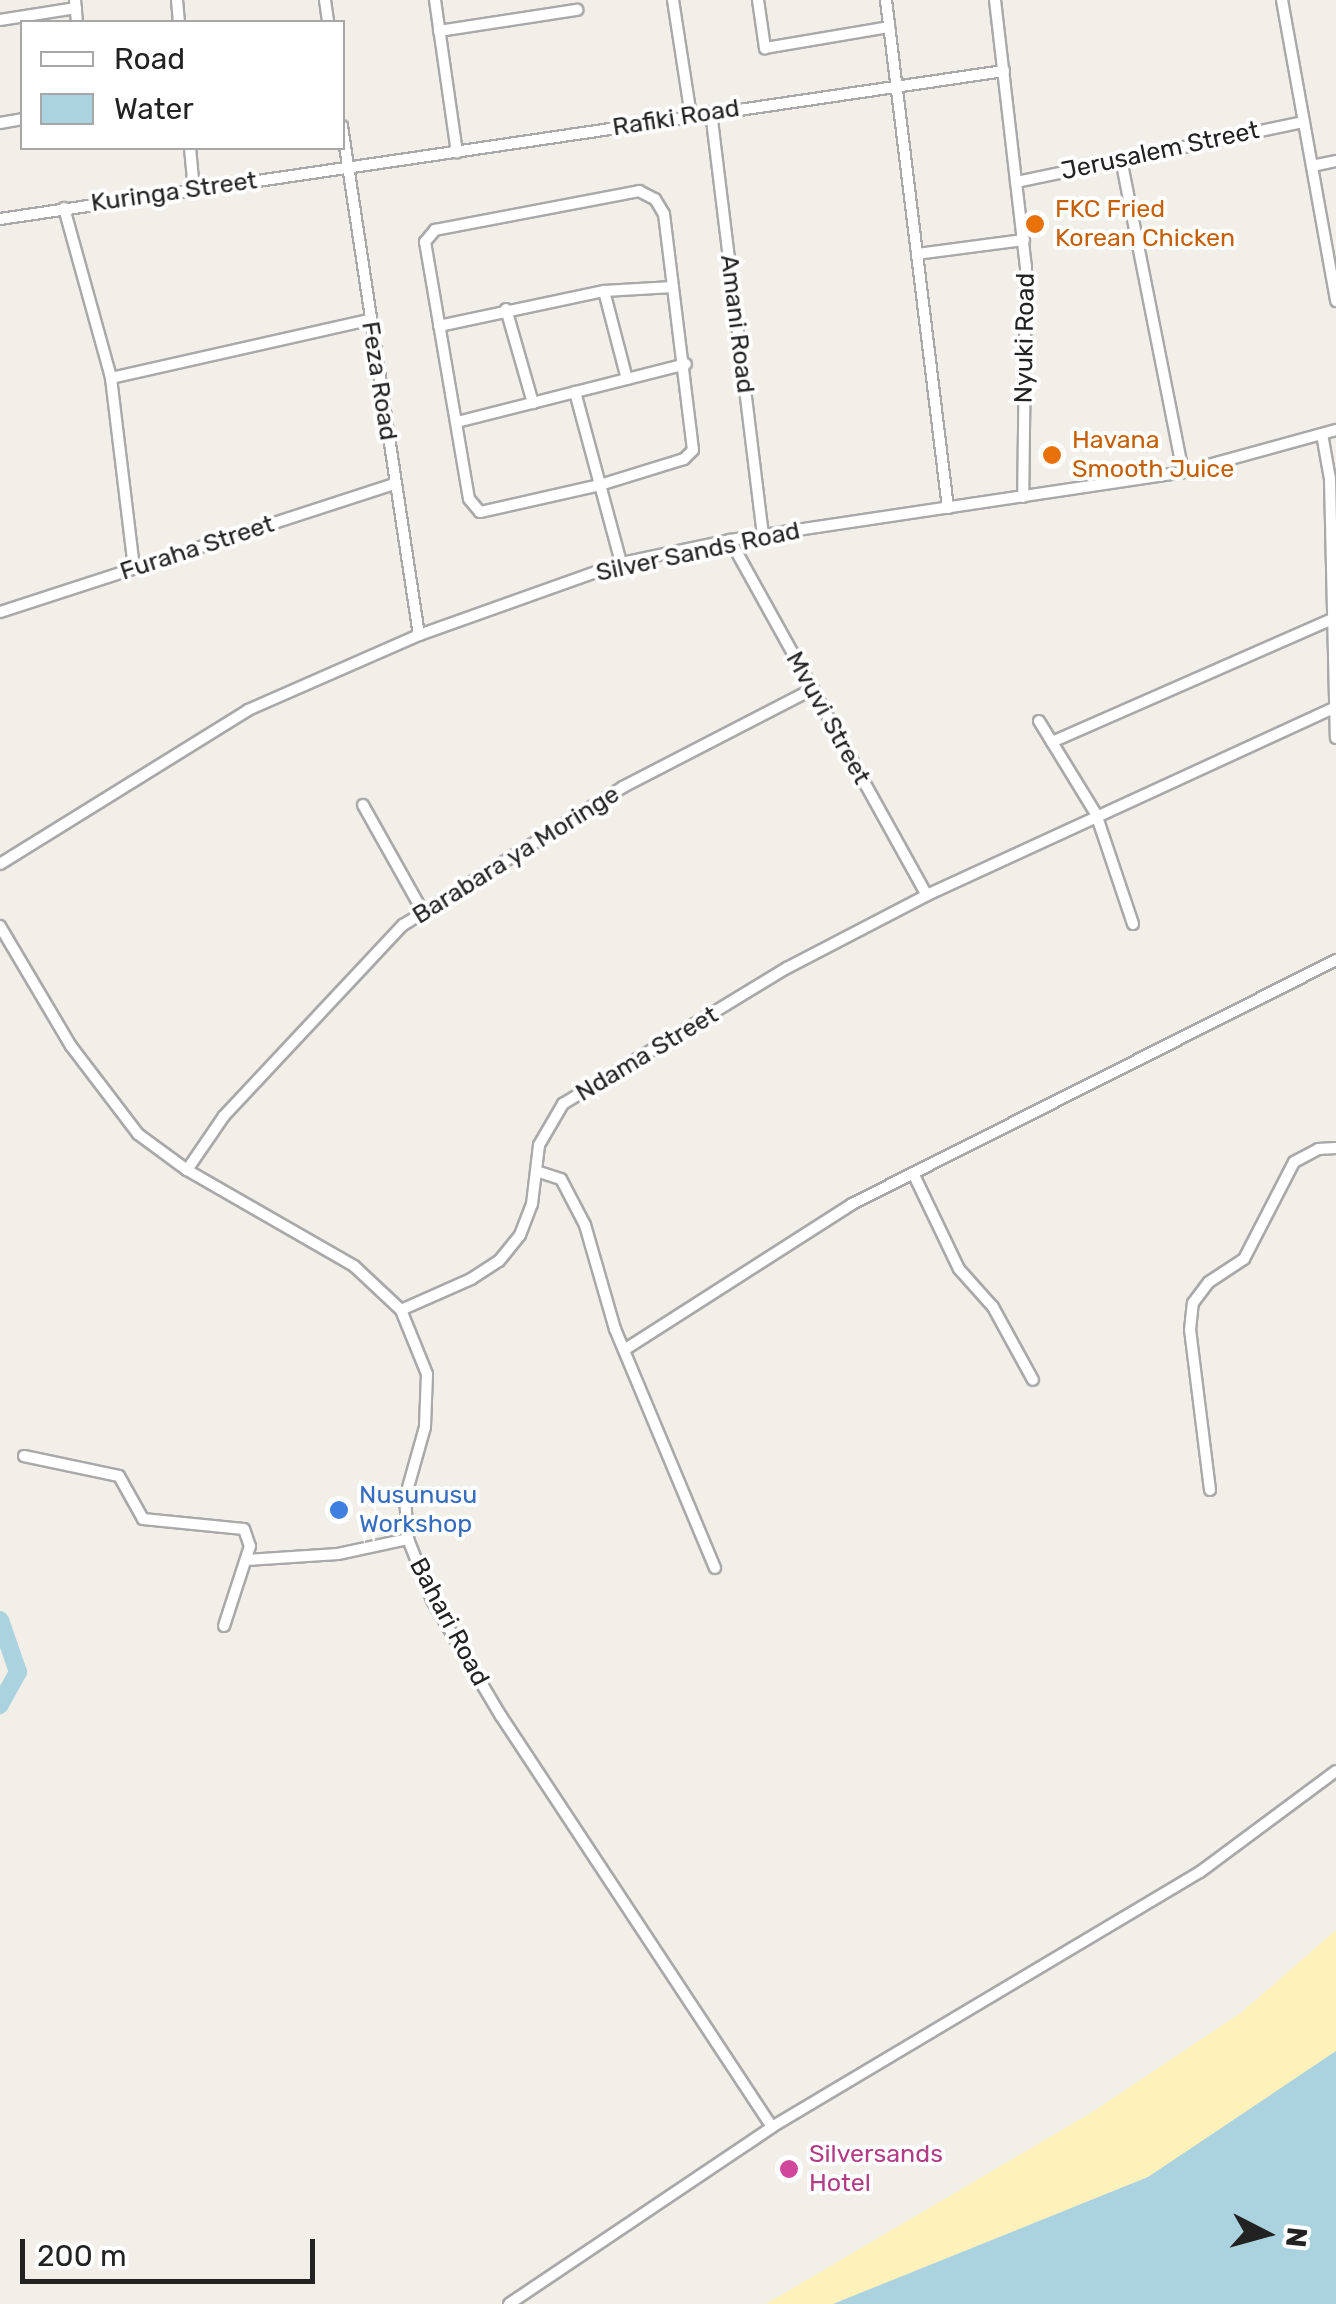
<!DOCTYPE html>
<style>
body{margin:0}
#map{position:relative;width:1336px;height:2304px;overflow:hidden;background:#f2efe9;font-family:Rubik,sans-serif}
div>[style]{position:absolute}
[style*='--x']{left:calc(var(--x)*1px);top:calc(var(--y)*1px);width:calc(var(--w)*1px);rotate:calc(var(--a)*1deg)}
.sand>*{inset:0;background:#fff1ba}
.water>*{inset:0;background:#aad3df}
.river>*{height:18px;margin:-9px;padding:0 9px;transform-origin:9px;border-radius:9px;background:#aad3df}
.roads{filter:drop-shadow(2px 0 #a9a9a9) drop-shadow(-2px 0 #a9a9a9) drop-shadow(0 2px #a9a9a9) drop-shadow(0 -2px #a9a9a9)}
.minor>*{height:10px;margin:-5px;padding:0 5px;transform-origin:5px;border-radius:5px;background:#fff}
.dots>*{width:28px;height:28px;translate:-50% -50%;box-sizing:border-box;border:5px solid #fff;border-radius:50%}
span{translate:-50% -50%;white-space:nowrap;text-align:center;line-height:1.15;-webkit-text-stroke:8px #fff;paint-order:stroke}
.street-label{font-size:25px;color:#222}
.food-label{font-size:25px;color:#c56008}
.left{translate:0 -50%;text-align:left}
.shop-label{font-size:25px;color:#366cbe}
.hotel-label{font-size:25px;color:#b23c85}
.legend{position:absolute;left:20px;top:20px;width:325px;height:130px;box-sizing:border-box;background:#fff;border:2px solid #a7a7a7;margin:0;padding:12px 18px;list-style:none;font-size:30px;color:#222}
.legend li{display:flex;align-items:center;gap:20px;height:50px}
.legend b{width:50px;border:2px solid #a7a7a7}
.north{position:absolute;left:1216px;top:2184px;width:100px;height:100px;-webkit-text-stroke:8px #fff;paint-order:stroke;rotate:96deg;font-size:28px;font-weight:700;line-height:40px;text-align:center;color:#222}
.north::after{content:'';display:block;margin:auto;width:35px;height:45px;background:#222;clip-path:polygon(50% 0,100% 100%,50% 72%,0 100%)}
.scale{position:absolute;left:20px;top:2239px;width:295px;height:45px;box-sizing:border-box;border:5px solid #222;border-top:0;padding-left:12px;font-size:30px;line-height:35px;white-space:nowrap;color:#222;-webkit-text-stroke:8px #fff;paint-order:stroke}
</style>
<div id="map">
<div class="sand">
<div style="clip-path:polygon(1336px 1930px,1336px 2051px,1206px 2141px,1148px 2177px,833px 2304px,766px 2304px,1094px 2111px,1242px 2012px)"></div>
</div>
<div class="water">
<div style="clip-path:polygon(1336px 2051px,1336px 2304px,833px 2304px,1148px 2177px)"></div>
</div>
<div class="river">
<div style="--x:0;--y:1620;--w:55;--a:70.9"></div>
<div style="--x:18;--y:1672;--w:38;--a:119"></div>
</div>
<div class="roads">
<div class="minor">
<div style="--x:75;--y:0;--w:22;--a:85"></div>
<div style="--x:177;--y:0;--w:22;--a:85"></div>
<div style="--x:325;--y:0;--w:22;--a:82"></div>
<div style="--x:435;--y:0;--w:154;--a:81.8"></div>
<div style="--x:673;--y:0;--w:117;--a:81.2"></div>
<div style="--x:758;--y:0;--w:49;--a:81.7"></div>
<div style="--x:765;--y:48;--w:126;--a:-9.6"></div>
<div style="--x:886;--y:0;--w:512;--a:83.04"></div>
<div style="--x:995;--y:0;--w:268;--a:83.4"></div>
<div style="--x:1026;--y:266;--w:231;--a:90.7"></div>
<div style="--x:1282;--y:0;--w:306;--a:79.8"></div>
<div style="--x:0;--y:20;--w:77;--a:-9"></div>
<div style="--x:439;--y:31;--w:140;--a:-8.7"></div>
<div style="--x:711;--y:112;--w:426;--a:83"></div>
<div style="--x:0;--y:123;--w:22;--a:-10"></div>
<div style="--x:342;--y:126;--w:515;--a:81.4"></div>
<div style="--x:190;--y:148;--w:42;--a:84.6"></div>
<div style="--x:1121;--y:159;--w:319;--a:78.8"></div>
<div style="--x:1312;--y:166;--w:25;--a:-12"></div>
<div style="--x:1016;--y:182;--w:294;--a:-11.8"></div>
<div style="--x:639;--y:191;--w:18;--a:27"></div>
<div style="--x:655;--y:199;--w:17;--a:59"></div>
<div style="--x:664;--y:214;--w:238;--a:83"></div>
<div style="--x:693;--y:450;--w:13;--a:135"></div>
<div style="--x:684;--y:459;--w:88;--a:162.8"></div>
<div style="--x:600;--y:485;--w:123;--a:167.3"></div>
<div style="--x:480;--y:512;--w:17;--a:-130"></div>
<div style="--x:469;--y:499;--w:261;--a:-99.7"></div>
<div style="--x:425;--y:242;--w:16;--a:-50"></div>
<div style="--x:435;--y:230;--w:208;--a:-10.8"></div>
<div style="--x:64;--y:208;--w:176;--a:74.5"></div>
<div style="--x:111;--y:378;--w:191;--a:83.1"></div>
<div style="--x:0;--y:219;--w:1015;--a:-8.39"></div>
<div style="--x:917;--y:254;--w:108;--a:-7.5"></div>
<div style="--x:604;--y:291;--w:91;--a:75.4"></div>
<div style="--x:506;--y:309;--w:98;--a:74"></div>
<div style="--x:439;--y:326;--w:169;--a:-12"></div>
<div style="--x:604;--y:291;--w:69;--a:-3.3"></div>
<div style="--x:111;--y:378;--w:264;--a:-12.7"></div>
<div style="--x:575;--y:392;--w:177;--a:74.9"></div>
<div style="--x:457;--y:422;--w:236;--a:-14.2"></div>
<div style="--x:1322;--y:434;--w:46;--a:79.9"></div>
<div style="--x:1330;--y:479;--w:259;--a:88.7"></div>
<div style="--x:730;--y:540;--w:406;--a:61"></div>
<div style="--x:0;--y:612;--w:415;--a:-18"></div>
<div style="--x:1039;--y:721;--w:109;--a:58.5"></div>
<div style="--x:1096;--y:814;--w:116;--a:71.4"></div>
<div style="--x:1052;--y:742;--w:304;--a:-23.7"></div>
<div style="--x:363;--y:805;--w:123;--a:60.7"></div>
<div style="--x:0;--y:864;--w:292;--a:-31.8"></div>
<div style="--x:248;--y:710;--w:187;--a:-23.7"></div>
<div style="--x:419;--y:635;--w:214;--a:-19.6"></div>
<div style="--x:621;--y:563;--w:111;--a:-11.9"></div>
<div style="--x:730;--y:540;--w:458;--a:-8.5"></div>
<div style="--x:1183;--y:472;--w:159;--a:-15.4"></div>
<div style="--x:0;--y:926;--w:139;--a:59.4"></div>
<div style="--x:71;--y:1046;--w:111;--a:52.7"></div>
<div style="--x:138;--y:1134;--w:61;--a:36.3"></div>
<div style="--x:187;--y:1170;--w:193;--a:29.9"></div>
<div style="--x:354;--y:1266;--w:64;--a:43.1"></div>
<div style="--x:401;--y:1310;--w:69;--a:67.9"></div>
<div style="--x:427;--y:1374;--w:53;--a:92.2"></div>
<div style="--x:425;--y:1427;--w:74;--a:105.7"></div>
<div style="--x:405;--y:1498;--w:41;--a:85.8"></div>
<div style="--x:408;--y:1539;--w:66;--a:68.5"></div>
<div style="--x:432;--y:1600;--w:135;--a:59.3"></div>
<div style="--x:501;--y:1716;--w:492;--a:56.6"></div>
<div style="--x:187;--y:1170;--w:65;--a:-55.6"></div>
<div style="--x:224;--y:1116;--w:262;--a:-46.9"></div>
<div style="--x:403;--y:925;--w:260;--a:-32.1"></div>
<div style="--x:623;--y:787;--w:214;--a:-27.3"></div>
<div style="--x:536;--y:1171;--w:26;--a:18"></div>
<div style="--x:561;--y:1179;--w:52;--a:62.4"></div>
<div style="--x:585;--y:1225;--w:108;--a:73.9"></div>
<div style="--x:615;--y:1329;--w:259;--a:67.3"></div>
<div style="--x:913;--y:1173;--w:106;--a:64.4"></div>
<div style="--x:959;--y:1269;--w:51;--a:48.2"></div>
<div style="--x:993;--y:1307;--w:83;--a:61.3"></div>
<div style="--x:401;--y:1310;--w:77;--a:-23.9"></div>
<div style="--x:471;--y:1279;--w:33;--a:-33"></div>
<div style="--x:499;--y:1261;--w:33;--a:-51"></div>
<div style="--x:520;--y:1235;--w:33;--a:-69"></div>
<div style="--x:532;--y:1204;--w:59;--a:-83.2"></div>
<div style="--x:539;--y:1145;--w:48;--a:-59.7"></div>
<div style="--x:563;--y:1104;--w:262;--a:-31.3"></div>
<div style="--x:787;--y:968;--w:158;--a:-27.5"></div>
<div style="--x:927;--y:895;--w:448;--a:-24.7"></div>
<div style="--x:624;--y:1350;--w:271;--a:-32.6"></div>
<div style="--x:852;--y:1204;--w:542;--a:-26.75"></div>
<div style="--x:24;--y:1456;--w:97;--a:11.9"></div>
<div style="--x:119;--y:1476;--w:49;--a:60.8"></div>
<div style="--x:143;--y:1519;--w:101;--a:5.7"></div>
<div style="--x:244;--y:1529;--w:18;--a:71"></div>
<div style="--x:250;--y:1546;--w:84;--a:108"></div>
<div style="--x:1210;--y:1490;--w:161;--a:-97.1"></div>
<div style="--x:1190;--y:1330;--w:27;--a:-84"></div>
<div style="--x:1193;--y:1303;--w:26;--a:-53"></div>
<div style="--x:1209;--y:1282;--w:42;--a:-33.3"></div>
<div style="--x:1244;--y:1259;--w:109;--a:-62.7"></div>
<div style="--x:1294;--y:1162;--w:27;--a:-28"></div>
<div style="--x:1318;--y:1149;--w:18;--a:-3"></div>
<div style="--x:247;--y:1560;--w:91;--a:-3.8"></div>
<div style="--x:338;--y:1554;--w:72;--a:-12.1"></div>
<div style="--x:509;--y:2304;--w:317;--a:-33.9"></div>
<div style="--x:772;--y:2127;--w:498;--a:-30.8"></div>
<div style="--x:1200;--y:1872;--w:169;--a:-36.6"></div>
</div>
</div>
<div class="dots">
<div style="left:1035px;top:224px;background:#e8710a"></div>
<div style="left:1052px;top:455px;background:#e8710a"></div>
<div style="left:339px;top:1510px;background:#3f7fe0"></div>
<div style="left:789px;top:2169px;background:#d1479c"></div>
</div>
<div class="street-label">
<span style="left:676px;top:118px;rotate:-9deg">Rafiki Road</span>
<span style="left:1160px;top:151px;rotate:-12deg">Jerusalem Street</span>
<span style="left:174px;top:192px;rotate:-8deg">Kuringa Street</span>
<span style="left:737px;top:324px;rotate:83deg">Amani Road</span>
<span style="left:1025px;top:338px;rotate:-89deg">Nyuki Road</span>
<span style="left:379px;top:381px;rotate:81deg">Feza Road</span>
<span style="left:197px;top:548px;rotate:-18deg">Furaha Street</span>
<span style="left:698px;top:552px;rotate:-12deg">Silver Sands Road</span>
<span style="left:828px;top:718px;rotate:61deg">Mvuvi Street</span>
<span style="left:516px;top:855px;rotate:-32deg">Barabara ya Moringe</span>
<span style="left:647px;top:1054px;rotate:-31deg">Ndama Street</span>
<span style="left:449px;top:1622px;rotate:62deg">Bahari Road</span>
</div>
<div class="food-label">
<span class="left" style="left:1055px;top:224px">FKC Fried<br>Korean Chicken</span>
<span class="left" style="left:1072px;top:455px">Havana<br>Smooth Juice</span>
</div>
<div class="shop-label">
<span class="left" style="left:359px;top:1510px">Nusunusu<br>Workshop</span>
</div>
<div class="hotel-label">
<span class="left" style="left:809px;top:2169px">Silversands<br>Hotel</span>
</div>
<ul class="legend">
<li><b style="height:12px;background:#fff"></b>Road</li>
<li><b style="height:28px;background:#aad3df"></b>Water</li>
</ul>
<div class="north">N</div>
<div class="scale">200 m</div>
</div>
